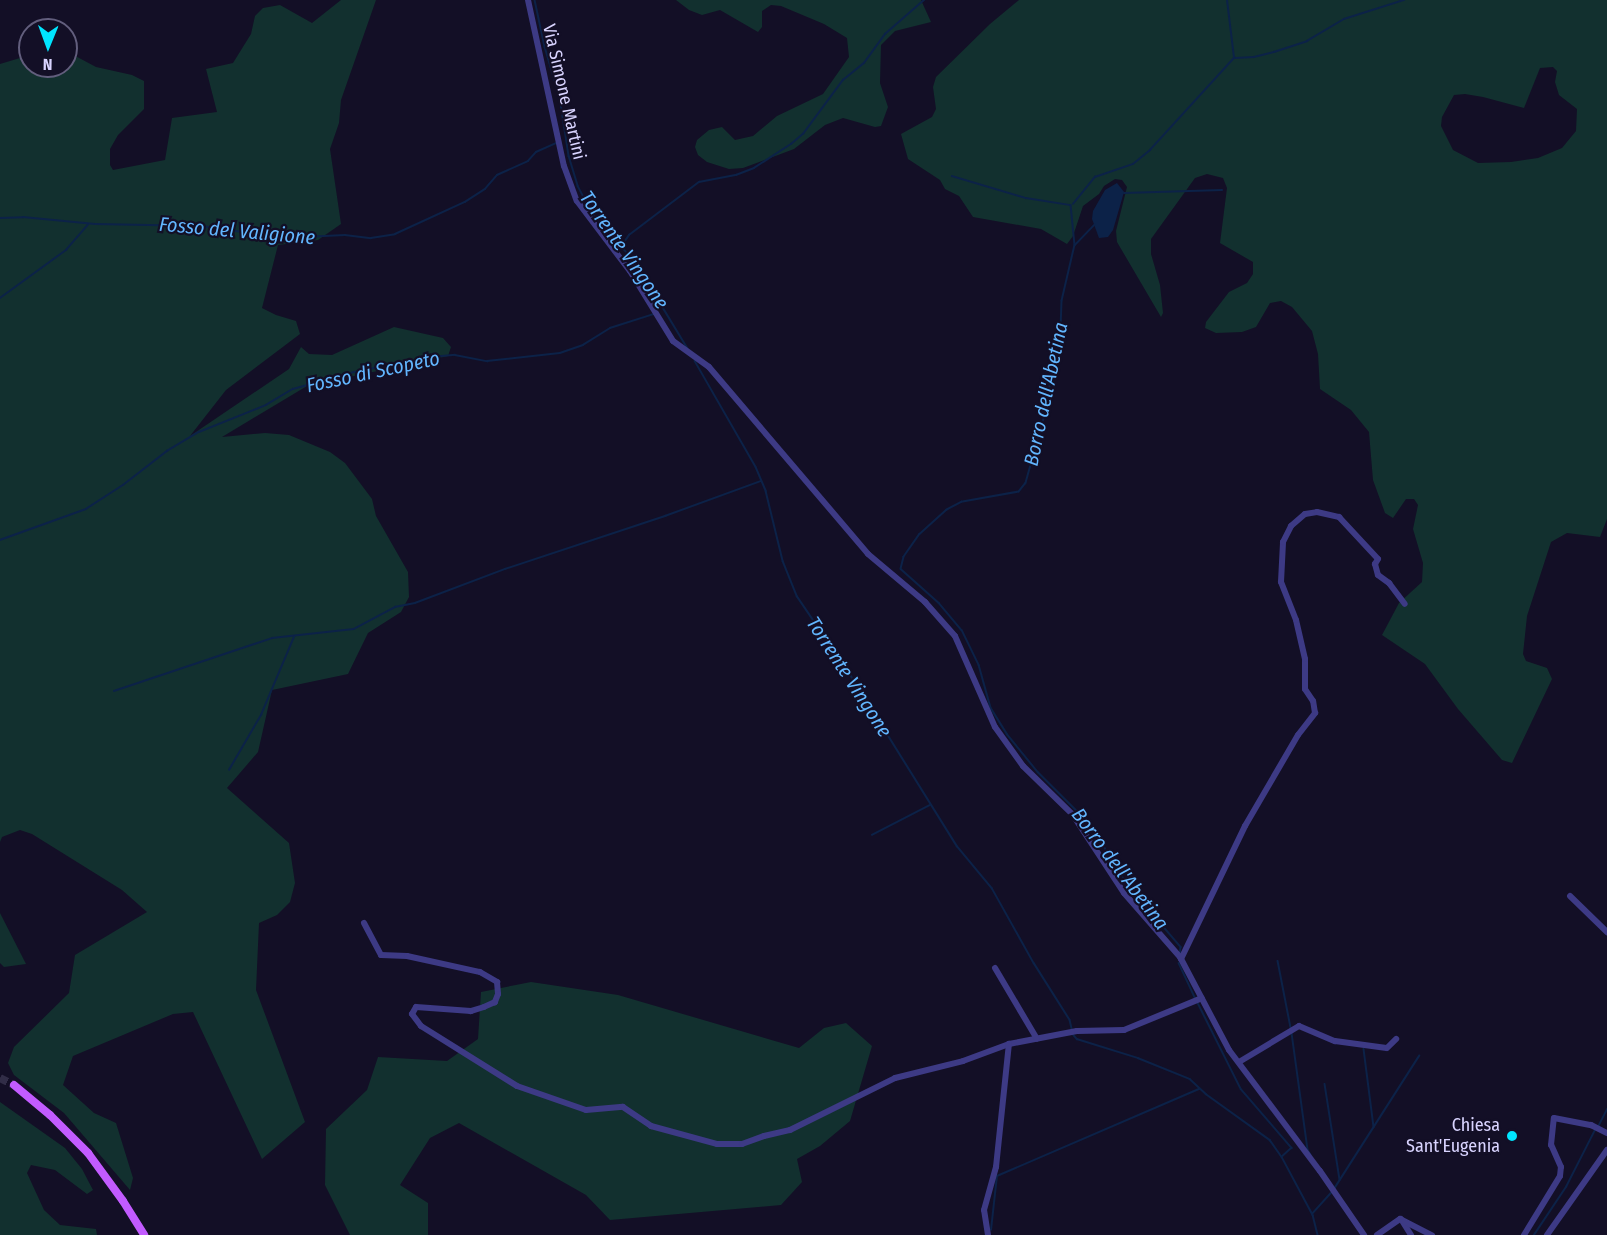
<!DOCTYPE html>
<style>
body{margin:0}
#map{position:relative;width:1607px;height:1235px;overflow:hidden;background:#130f26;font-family:"Fira Sans Condensed",sans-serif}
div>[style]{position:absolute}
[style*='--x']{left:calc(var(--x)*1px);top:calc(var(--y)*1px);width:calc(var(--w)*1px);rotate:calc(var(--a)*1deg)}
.green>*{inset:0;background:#12302f}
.water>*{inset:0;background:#0c2248}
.stream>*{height:1.5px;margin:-0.75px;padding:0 0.75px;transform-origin:0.75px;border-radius:0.75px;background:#0c2248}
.major-tunnel>*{height:8px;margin-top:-4px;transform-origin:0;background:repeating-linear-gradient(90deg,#312d47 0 8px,transparent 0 12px)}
.minor>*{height:6px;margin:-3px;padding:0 3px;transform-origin:3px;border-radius:3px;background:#3d3a85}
.major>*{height:8px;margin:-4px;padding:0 4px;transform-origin:4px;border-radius:4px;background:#c25bff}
.dots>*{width:16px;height:16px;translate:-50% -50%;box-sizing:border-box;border:3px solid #130f26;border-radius:50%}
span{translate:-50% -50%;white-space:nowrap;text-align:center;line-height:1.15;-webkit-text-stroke:4.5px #130f26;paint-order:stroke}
.street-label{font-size:18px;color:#d9d4ff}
.poi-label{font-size:18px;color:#d9d4ff}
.right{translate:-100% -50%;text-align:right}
.water-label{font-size:20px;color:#62b6ff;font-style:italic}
.north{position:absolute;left:18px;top:18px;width:60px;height:60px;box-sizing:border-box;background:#130f26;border:2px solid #625e7d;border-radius:50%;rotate:181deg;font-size:16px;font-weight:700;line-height:24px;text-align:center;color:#d9d4ff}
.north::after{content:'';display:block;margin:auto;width:21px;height:27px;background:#00e5ff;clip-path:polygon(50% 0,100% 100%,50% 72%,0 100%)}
</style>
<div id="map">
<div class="green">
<div style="clip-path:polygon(341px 0,376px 0,341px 100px,339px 123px,330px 149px,341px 224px,318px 240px,278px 245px,262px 308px,276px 315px,296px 321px,300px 334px,226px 390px,190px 436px,289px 369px,301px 347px,309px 354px,332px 355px,394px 327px,443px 338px,451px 347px,448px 356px,307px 386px,222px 437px,265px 433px,289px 435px,330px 452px,345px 463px,372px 499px,376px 516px,408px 572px,409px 597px,401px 612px,368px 633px,348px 674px,272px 690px,258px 752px,227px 788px,289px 843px,295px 883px,290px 902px,277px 915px,259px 923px,256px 990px,305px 1122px,262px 1159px,193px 1012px,173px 1014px,73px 1056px,63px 1085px,94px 1113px,116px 1123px,133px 1178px,130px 1190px,64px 1113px,14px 1075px,8px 1063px,14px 1047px,69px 993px,75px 955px,147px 912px,122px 890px,32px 834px,20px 830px,2px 837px,0 842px,0 64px,30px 55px,30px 66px,66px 66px,66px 51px,96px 67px,132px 75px,144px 81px,144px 109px,118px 135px,110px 149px,110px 165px,113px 170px,165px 160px,172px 118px,217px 112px,206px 69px,233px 63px,251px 34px,255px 16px,263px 8px,280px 5px,312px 23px)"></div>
<div style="clip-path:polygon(676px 0,921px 0,931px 22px,895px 31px,881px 45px,880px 83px,888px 107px,881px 126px,875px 127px,843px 118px,825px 125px,794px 149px,743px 168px,729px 169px,707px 162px,698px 155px,695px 147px,697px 140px,709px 130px,722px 127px,735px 140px,753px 136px,777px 116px,823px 94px,849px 57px,847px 38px,824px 24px,781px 6px,771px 5px,762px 11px,762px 27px,758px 32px,720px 10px,702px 15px,689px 10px)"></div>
<div style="clip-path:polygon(evenodd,1019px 0,1607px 0,1607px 519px,1600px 537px,1567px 533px,1551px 542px,1527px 616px,1523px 654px,1526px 661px,1547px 668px,1552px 679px,1512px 763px,1502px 760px,1458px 709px,1425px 664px,1382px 635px,1399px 603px,1422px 582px,1423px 563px,1413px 529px,1418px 505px,1414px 499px,1406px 499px,1393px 518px,1385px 513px,1373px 480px,1369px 432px,1351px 410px,1320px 389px,1318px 354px,1312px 331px,1292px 307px,1281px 301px,1270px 303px,1256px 327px,1242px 332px,1216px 333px,1205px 328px,1206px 322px,1229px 292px,1247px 283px,1253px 274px,1253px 262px,1220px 243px,1227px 188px,1223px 178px,1207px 174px,1195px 178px,1151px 239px,1151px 254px,1160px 285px,1163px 313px,1161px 317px,1117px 242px,1116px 231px,1127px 187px,1122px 180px,1115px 179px,1104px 186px,1099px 194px,1083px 206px,1073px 236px,1067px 244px,1041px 229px,973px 217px,959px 196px,945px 189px,940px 180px,908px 159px,901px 134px,932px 117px,936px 109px,933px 87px,936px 77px,990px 24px,1019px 0,1553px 67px,1557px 71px,1555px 82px,1559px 95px,1577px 109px,1576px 131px,1562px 148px,1538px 158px,1511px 162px,1478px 163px,1453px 150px,1441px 126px,1442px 117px,1454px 95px,1465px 94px,1483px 97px,1524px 108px,1540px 68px,1553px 67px)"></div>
<div style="clip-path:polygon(0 913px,26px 964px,4px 967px,0 963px)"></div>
<div style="clip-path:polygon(531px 982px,618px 995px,799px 1048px,824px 1028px,846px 1023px,872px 1046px,850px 1121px,820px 1146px,797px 1159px,802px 1182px,781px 1205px,610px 1220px,586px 1195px,459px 1123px,430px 1138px,400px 1185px,428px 1203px,428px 1235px,350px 1235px,325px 1185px,326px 1129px,367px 1090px,378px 1057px,447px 1061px,478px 1039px,481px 992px)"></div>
<div style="clip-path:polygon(0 1102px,65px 1148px,82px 1169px,93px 1190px,87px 1194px,55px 1170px,31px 1165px,27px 1173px,44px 1210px,60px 1225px,96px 1229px,97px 1235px,0 1235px)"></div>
</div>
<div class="water">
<div style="clip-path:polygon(1117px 183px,1124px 192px,1113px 230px,1108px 237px,1099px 238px,1092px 219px,1093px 211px,1105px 190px)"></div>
</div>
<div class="stream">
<div style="--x:535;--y:0;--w:48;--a:78"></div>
<div style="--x:545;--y:47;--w:52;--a:73.3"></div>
<div style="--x:560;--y:97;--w:60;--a:81.3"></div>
<div style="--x:569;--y:156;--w:31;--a:73"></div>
<div style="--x:578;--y:186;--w:32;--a:62"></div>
<div style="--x:593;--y:214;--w:65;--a:48.7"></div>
<div style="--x:636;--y:263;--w:100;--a:58.8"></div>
<div style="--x:1235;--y:58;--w:19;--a:-3"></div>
<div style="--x:1254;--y:57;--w:21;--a:-14"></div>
<div style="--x:1274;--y:52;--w:35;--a:-18"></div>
<div style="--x:1307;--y:41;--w:43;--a:-30.7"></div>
<div style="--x:1344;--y:19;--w:63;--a:-17.6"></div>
<div style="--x:952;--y:176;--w:77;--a:16.6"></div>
<div style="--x:1026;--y:198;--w:45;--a:9"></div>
<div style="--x:1124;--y:193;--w:98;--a:-1.8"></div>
<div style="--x:1073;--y:204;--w:35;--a:-51"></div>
<div style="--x:1095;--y:177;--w:40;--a:-18.9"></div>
<div style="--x:1133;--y:164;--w:22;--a:-39"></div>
<div style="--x:1150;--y:150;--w:125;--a:-47.6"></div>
<div style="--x:1234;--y:58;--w:58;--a:-96.9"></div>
<div style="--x:1071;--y:205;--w:40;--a:84.3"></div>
<div style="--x:1075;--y:245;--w:57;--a:103.1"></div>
<div style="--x:1062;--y:301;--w:23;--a:92"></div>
<div style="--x:1061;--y:324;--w:92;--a:100"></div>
<div style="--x:1045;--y:415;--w:71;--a:105.6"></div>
<div style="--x:1026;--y:483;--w:11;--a:128"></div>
<div style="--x:1019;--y:492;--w:58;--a:170"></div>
<div style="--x:962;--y:502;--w:17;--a:152"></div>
<div style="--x:947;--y:510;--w:36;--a:138"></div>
<div style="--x:920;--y:534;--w:28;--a:125"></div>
<div style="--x:904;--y:557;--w:12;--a:104"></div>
<div style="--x:901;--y:569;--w:51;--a:41.8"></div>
<div style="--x:939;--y:603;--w:35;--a:50"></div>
<div style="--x:962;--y:630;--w:39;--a:64"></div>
<div style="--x:979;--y:665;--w:45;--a:74.4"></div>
<div style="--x:991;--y:708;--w:31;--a:58"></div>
<div style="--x:1007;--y:734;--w:49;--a:50.8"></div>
<div style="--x:1038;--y:772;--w:75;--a:45"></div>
<div style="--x:1091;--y:825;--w:69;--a:58.6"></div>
<div style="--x:1127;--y:884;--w:83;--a:49.4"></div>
<div style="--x:1181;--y:947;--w:8;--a:97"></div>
<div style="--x:0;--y:218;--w:23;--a:-2"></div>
<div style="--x:23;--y:217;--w:72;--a:5.6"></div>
<div style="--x:95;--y:224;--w:107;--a:1.1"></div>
<div style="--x:202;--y:226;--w:81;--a:8.5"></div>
<div style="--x:282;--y:238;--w:63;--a:-2.7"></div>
<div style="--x:345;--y:235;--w:26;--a:7"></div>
<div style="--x:371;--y:238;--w:24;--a:-9"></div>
<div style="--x:395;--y:234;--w:77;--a:-24.6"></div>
<div style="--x:465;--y:202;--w:24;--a:-33"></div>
<div style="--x:485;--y:189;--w:18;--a:-49"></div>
<div style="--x:497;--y:175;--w:34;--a:-24"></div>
<div style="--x:528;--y:161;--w:12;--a:-48"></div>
<div style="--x:536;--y:152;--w:22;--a:-24"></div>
<div style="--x:623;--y:244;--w:11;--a:-56"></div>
<div style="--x:629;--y:235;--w:88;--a:-37.1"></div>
<div style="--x:699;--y:182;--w:38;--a:-11"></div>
<div style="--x:736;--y:175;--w:19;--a:-21"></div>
<div style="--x:754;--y:168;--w:44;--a:-33"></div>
<div style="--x:791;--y:144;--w:16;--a:-40"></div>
<div style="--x:803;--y:134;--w:67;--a:-53.5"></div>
<div style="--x:843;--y:80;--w:27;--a:-39"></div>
<div style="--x:864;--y:63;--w:36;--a:-54"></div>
<div style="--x:885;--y:34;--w:52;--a:-41.1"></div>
<div style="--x:1075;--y:245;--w:28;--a:-46"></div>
<div style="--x:0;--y:298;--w:82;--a:-36"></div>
<div style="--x:66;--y:250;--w:33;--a:-49"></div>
<div style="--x:695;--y:361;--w:122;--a:60.1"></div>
<div style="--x:756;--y:467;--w:26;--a:67"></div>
<div style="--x:766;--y:491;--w:72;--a:76.3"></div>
<div style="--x:783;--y:561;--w:38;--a:68"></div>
<div style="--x:797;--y:596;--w:94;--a:55.8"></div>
<div style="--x:850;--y:674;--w:203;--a:58.1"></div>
<div style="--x:957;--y:846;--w:55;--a:50.2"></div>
<div style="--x:992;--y:888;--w:86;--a:60.8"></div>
<div style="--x:1034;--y:963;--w:67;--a:57.7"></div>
<div style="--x:1070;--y:1020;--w:9;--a:77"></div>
<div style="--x:0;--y:540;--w:91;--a:-19.8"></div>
<div style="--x:86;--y:509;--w:44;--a:-33"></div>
<div style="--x:123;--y:485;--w:56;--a:-37.7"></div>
<div style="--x:167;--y:451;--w:37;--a:-31"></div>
<div style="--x:199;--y:432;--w:72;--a:-21.9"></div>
<div style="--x:266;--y:405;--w:31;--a:-31"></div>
<div style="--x:293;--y:389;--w:63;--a:-15.6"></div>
<div style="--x:354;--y:372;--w:78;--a:-11"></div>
<div style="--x:431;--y:357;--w:24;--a:-5"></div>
<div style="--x:455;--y:355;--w:33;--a:11"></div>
<div style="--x:487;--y:361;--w:73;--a:-6.3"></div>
<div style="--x:560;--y:353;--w:24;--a:-19"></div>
<div style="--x:583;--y:345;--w:32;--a:-32"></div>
<div style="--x:610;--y:328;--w:46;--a:-17.7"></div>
<div style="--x:114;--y:691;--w:167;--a:-18.5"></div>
<div style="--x:272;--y:638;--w:82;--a:-6.3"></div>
<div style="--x:354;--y:629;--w:47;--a:-28.2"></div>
<div style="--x:395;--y:607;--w:20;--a:-11"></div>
<div style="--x:415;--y:603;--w:96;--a:-20.7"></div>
<div style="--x:505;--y:569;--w:169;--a:-18.3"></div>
<div style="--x:665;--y:516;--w:102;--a:-20"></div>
<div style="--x:229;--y:770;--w:64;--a:-59.8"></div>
<div style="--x:261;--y:715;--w:85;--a:-67.1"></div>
<div style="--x:872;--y:835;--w:65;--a:-27.3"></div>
<div style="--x:1278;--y:961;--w:68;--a:79"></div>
<div style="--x:1179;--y:963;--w:40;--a:65"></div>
<div style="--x:1198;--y:1003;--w:96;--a:63.4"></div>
<div style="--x:1241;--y:1089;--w:78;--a:49.2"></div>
<div style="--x:1292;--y:1148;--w:12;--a:138"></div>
<div style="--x:1072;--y:1033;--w:8;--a:50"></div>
<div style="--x:1077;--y:1039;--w:64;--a:17.3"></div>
<div style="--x:1138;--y:1058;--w:56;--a:22"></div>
<div style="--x:1190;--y:1079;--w:22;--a:43"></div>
<div style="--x:1206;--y:1094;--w:79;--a:35.7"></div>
<div style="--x:1270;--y:1140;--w:21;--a:55"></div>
<div style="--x:1282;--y:1157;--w:66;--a:61.9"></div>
<div style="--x:1313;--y:1215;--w:21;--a:76"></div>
<div style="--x:1292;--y:1033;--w:118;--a:82.2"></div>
<div style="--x:1308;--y:1150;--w:6;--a:59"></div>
<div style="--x:1364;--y:1049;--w:79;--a:82.7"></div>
<div style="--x:1325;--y:1084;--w:97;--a:81.1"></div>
<div style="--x:1598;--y:1127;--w:20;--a:-63"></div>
<div style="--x:1334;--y:1189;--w:158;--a:-57.4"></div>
<div style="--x:1312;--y:1214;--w:28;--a:-48"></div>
<div style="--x:991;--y:1230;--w:54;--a:-83.7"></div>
<div style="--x:997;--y:1176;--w:220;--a:-23.3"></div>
<div style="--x:1534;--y:1235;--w:58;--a:-56.3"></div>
<div style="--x:1566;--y:1187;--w:64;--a:-63"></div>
</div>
<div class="major-tunnel">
<div style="--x:0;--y:1078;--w:16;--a:27"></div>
</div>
<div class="minor">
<div style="--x:528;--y:0;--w:170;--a:77.8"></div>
<div style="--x:564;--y:166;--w:37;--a:70"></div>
<div style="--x:577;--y:201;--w:88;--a:52.9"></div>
<div style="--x:630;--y:271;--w:82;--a:58.4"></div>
<div style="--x:673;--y:341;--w:44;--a:35.8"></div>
<div style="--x:709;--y:367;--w:245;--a:49.6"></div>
<div style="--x:868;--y:554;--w:75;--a:40.1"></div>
<div style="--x:925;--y:602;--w:45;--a:48.6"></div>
<div style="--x:955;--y:636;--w:99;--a:66.3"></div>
<div style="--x:995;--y:727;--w:48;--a:54.3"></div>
<div style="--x:1023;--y:766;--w:70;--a:44.4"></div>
<div style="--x:1073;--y:815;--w:93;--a:56.8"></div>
<div style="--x:1124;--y:893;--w:85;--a:48.8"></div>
<div style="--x:1180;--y:957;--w:105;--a:62.2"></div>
<div style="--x:1229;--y:1050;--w:151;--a:53.1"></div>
<div style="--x:1320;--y:1171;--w:78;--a:55.5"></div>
<div style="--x:1570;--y:896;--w:52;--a:44.2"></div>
<div style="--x:364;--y:923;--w:36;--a:62"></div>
<div style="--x:381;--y:955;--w:26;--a:2"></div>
<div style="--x:407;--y:956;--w:75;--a:12.4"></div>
<div style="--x:480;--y:972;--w:20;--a:30"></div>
<div style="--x:497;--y:982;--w:12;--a:85"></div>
<div style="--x:498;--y:994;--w:9;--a:111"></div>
<div style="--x:495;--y:1002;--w:12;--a:156"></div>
<div style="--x:484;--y:1007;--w:14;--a:163"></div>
<div style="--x:471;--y:1011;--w:55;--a:-175.8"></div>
<div style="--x:416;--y:1007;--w:8;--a:120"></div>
<div style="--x:412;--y:1014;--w:15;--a:53"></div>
<div style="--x:421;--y:1026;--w:113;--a:32"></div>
<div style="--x:517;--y:1086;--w:73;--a:19.2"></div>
<div style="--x:586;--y:1110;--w:37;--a:-5"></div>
<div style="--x:623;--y:1107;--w:34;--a:34"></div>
<div style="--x:651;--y:1126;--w:68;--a:15.3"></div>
<div style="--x:717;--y:1144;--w:25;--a:0"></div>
<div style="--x:742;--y:1144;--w:23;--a:-20"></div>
<div style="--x:764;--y:1136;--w:27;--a:-13"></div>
<div style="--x:790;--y:1130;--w:117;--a:-26.3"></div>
<div style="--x:895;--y:1078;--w:70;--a:-14"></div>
<div style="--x:963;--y:1061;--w:49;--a:-20.3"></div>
<div style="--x:1009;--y:1044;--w:69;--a:-10.8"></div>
<div style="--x:1077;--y:1031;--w:47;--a:-1.2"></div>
<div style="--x:1124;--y:1030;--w:84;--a:-22.3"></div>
<div style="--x:1181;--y:959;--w:148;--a:-64.3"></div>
<div style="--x:1245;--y:826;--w:105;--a:-59.8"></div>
<div style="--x:1298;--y:735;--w:28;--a:-52"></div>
<div style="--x:1315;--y:713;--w:12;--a:-99"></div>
<div style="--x:1313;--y:701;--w:14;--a:-124"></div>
<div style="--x:1305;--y:689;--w:30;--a:-90"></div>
<div style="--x:1305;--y:659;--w:40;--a:-103"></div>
<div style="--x:1296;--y:620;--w:41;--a:-111.5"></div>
<div style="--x:1281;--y:582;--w:40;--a:-87.1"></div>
<div style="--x:1283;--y:542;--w:18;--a:-63"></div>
<div style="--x:1291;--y:526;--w:18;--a:-41"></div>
<div style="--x:1305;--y:514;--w:12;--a:-9"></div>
<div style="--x:1317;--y:512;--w:23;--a:13"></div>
<div style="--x:1339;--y:517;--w:57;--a:47.1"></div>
<div style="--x:1378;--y:559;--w:6;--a:121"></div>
<div style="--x:1375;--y:564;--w:11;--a:75"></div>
<div style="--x:1378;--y:575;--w:14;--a:36"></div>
<div style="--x:1389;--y:583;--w:26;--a:53"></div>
<div style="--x:995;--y:968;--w:82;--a:59.4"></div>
<div style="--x:1239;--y:1062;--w:70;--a:-31"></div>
<div style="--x:1299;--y:1026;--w:39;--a:23"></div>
<div style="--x:1335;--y:1041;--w:52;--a:7.7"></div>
<div style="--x:1387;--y:1048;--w:13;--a:-45"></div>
<div style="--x:1401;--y:1219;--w:19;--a:58"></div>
<div style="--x:988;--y:1235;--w:25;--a:-99"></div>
<div style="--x:984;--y:1210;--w:45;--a:-74.4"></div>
<div style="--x:996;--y:1167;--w:124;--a:-84"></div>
<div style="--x:1377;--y:1235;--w:28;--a:-35"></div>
<div style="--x:1400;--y:1219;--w:36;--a:27"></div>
<div style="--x:1524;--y:1235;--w:69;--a:-58.6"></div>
<div style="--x:1560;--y:1176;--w:9;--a:-84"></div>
<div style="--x:1561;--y:1167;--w:24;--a:-114"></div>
<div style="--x:1551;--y:1145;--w:27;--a:-84"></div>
<div style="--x:1554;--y:1118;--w:38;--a:11"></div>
<div style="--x:1591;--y:1125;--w:18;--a:27"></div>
<div style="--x:1547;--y:1235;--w:104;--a:-54.8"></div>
</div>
<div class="major">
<div style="--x:14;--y:1085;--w:47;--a:39.8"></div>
<div style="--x:50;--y:1115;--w:54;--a:45"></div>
<div style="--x:88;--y:1153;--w:59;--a:53.9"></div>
<div style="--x:123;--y:1201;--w:40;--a:58"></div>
</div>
<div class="dots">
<div style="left:1512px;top:1136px;background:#00e5ff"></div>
</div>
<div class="street-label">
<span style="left:564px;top:92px;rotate:77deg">Via Simone Martini</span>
</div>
<div class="poi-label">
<span class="right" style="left:1500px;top:1136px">Chiesa<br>Sant'Eugenia</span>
</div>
<div class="water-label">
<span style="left:237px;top:231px;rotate:5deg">Fosso del Valigione</span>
<span style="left:624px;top:250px;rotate:55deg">Torrente Vingone</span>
<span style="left:373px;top:372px;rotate:-12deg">Fosso di Scopeto</span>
<span style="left:1046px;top:394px;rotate:-78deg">Borro dell'Abetina</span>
<span style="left:849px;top:677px;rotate:57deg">Torrente Vingone</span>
<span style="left:1120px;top:869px;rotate:53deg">Borro dell'Abetina</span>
</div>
<div class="north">N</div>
</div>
